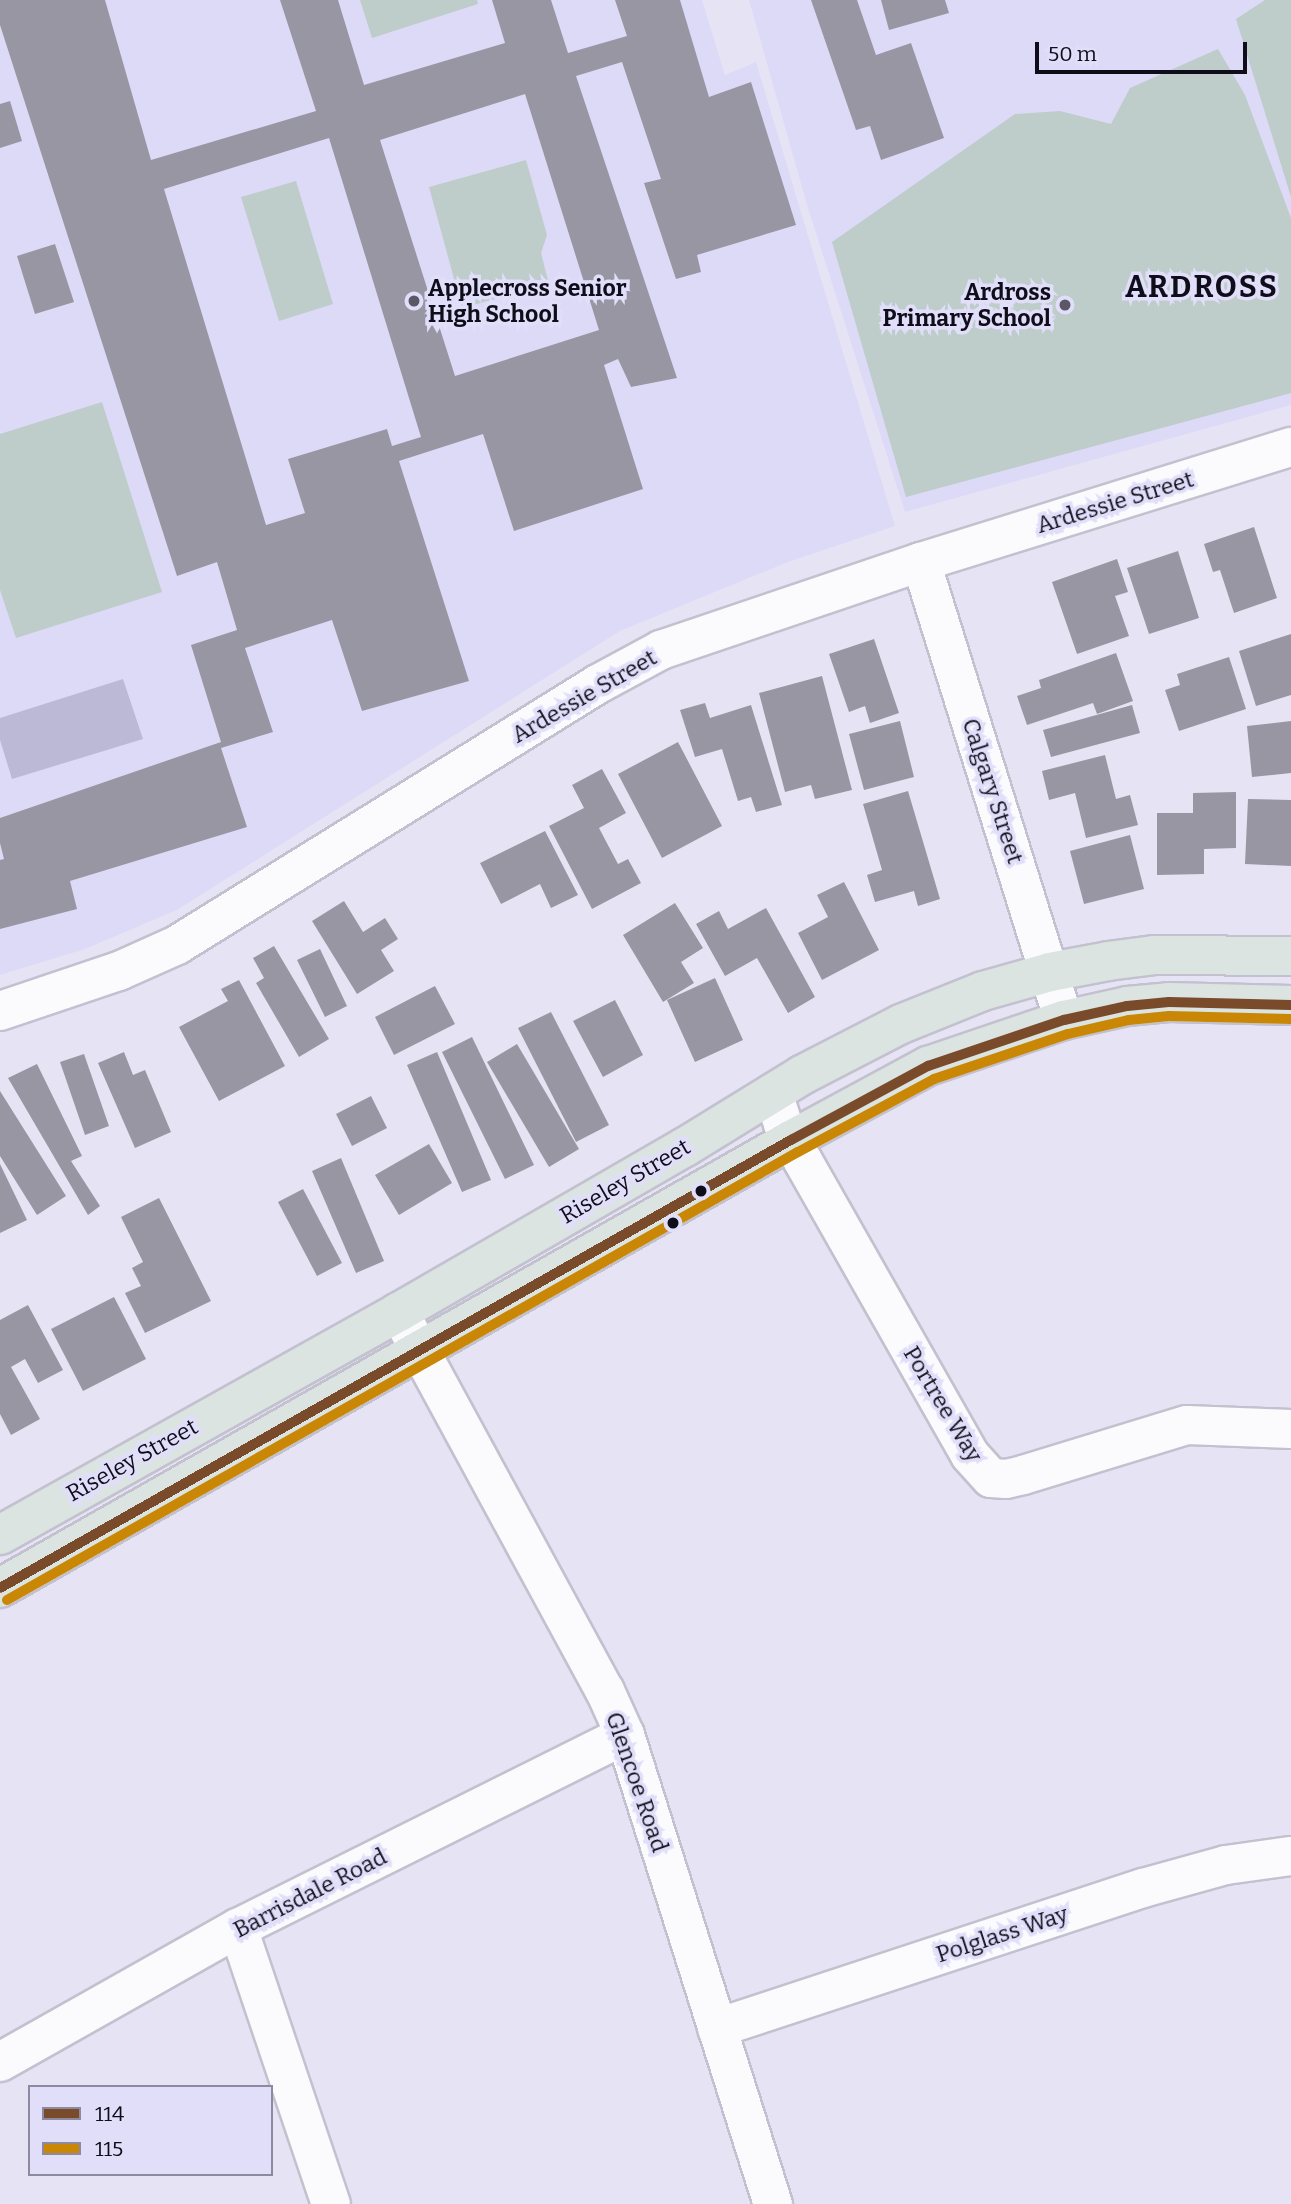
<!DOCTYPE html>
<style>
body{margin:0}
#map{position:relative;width:1291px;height:2204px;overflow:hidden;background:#e6e4f4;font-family:Bitter,serif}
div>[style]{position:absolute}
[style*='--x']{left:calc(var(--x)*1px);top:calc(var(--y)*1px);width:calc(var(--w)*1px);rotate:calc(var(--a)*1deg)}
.built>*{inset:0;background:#dddaf8}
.green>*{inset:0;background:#beccca}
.water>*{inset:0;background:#bcb9d6}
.building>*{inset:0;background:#9896a3}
.roads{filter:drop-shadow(2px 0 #c3c1cf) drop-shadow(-2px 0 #c3c1cf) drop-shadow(0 2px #c3c1cf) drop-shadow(0 -2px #c3c1cf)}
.minor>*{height:38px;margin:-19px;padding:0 19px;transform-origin:19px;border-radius:19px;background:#fbfbfd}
.highway>*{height:38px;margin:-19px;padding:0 19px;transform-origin:19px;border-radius:19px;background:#dbe4e1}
.bus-1>*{height:10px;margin:-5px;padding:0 5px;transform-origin:5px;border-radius:5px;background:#7a4b2a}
.bus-2>*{height:10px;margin:-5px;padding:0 5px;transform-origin:5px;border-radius:5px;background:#c98705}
.dots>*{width:19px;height:19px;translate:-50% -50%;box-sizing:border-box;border:4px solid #e1defa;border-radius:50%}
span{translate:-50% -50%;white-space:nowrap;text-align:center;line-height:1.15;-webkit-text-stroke:7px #e1defa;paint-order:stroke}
.poi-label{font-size:23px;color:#0f0d19;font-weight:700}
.left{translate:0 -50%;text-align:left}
.right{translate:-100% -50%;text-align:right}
.street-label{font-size:23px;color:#0f0d19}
.district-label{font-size:30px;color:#0f0d19;font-weight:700;letter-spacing:2px}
.legend{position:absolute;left:28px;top:2085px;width:245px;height:91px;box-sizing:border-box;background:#e1defa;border:2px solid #8d8aa0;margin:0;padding:9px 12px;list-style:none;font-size:21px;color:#0f0d19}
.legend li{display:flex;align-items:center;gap:14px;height:35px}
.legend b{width:35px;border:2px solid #8d8aa0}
.scale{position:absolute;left:1035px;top:42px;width:212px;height:32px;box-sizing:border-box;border:4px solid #0f0d19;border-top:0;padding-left:9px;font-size:21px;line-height:24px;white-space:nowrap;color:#0f0d19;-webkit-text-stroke:5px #e1defa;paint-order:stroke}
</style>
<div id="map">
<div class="built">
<div style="clip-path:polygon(0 0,702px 0,725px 75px,756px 62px,895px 526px,788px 562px,620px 631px,177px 910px,85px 949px,0 975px)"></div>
<div style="clip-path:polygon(749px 0,1291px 0,1291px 405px,905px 512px,807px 205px)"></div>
</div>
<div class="green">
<div style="clip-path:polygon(360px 0,477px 0,478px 4px,372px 38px)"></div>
<div style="clip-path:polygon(1265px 0,1291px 0,1291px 197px,1236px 19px)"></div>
<div style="clip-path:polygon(1218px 49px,1245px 95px,1291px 218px,1291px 393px,906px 497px,832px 242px,1015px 114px,1060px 111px,1111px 124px,1130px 88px)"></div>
<div style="clip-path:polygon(526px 160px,547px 235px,541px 253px,549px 284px,462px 308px,429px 187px)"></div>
<div style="clip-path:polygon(296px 181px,333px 304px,279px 321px,241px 197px)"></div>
<div style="clip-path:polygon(102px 402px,162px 592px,16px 638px,0 590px,0 434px)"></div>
</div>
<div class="water">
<div style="clip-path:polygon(123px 679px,143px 739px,12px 779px,0 740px,0 718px)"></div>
</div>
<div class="building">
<div style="clip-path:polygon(evenodd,0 0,105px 0,151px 160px,316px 111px,280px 0,338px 0,364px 85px,505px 43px,492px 0,551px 0,568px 53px,627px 36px,615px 0,680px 0,709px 97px,751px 82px,796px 225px,697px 255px,701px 272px,676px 279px,644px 183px,661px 179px,622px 62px,576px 76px,677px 378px,631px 387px,618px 359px,604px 365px,643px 489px,514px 531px,483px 434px,399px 461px,469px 681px,362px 711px,332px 620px,245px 648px,273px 732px,221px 748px,247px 827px,70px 881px,77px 909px,0 929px,0 860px,4px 859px,0 843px,0 818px,221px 742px,191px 645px,237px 630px,217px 562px,177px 576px,0 25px,0 0,525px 94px,599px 330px,455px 376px,380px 140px,525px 94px,0 0,329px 138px,421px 437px,392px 446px,387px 429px,288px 459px,305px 513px,266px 525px,164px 189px,329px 138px)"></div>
<div style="clip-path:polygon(811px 0,857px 0,876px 55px,911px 43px,944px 138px,881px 160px,870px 126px,856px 130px)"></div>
<div style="clip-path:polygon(881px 0,945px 0,949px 13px,889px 30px)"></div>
<div style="clip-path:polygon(10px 101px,22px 141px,0 148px,0 104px)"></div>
<div style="clip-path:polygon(55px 244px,74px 302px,35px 314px,17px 256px)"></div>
<div style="clip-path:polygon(1254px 527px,1277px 598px,1234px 613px,1220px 570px,1213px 572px,1204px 544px)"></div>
<div style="clip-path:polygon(1178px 551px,1199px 618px,1149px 634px,1127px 568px)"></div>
<div style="clip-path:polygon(1117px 559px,1128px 592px,1115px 596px,1129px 636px,1077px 654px,1052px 582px)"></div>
<div style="clip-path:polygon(1291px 634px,1291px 695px,1256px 706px,1239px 651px)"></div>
<div style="clip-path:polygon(874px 639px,899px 713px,870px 723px,865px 706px,849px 712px,829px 654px)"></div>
<div style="clip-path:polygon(1116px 653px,1133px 701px,1097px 714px,1093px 703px,1027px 725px,1017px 696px,1041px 688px,1039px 680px)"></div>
<div style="clip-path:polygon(1229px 657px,1246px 709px,1179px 731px,1165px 690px,1180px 685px,1177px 674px)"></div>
<div style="clip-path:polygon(822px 676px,852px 790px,815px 799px,811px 785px,785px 792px,759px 693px)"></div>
<div style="clip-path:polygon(705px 703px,710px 718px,751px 705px,782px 805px,756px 812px,751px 797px,738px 801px,722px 749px,695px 757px,680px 710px)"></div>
<div style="clip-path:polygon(1132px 705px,1140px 733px,1051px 757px,1043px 730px)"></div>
<div style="clip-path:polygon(900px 721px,914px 777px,864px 790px,849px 734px)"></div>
<div style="clip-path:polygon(1291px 721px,1291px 773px,1252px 777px,1247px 726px)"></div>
<div style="clip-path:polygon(678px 742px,722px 826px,662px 858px,618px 774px)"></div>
<div style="clip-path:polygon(1105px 755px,1116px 799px,1130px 795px,1138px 825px,1086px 838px,1075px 793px,1049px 800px,1042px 771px)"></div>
<div style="clip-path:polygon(602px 769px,626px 813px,599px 828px,618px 864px,628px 859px,641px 883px,592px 909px,549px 826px,584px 808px,572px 785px)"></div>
<div style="clip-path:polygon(908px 791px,940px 899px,918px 906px,914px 891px,875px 902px,867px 875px,882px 870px,863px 804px)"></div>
<div style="clip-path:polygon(1236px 792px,1236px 848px,1204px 849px,1204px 874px,1157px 875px,1157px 813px,1193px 813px,1193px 793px)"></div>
<div style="clip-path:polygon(1248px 799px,1291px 800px,1291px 866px,1245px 864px)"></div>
<div style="clip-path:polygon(545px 831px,578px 895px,551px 908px,540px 884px,501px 904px,480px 863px)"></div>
<div style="clip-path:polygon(1130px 835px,1144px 889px,1084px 904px,1070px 851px)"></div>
<div style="clip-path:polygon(844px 882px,879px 950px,822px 980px,798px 933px,828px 917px,817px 895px)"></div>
<div style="clip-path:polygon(344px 901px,363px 932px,385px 918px,398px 939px,381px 950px,394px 971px,357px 994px,312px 921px)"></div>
<div style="clip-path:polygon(675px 903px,703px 948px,681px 962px,694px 983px,663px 1002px,623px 935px)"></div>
<div style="clip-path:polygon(766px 908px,815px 997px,788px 1013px,757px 958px,725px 976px,696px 924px,719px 911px,728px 929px)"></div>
<div style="clip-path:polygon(274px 946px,329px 1039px,299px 1057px,256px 983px,264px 978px,253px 958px)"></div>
<div style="clip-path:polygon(320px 949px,347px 1006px,325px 1017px,297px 960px)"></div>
<div style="clip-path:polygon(715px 978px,743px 1040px,695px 1062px,667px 1000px)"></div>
<div style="clip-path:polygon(239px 980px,285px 1066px,219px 1101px,179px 1027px,228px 1001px,221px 989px)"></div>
<div style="clip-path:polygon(435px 986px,455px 1024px,394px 1055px,375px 1017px)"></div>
<div style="clip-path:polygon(615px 1000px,643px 1055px,603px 1077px,573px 1021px)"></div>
<div style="clip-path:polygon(551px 1012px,609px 1125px,576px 1142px,518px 1028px)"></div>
<div style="clip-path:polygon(472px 1037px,534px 1165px,505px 1179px,442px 1052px)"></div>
<div style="clip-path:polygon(517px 1044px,579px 1149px,549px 1167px,487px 1062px)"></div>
<div style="clip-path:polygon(124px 1052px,133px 1075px,145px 1070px,171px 1132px,135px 1148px,98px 1063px)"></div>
<div style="clip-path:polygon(437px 1052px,491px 1180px,462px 1192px,407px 1065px)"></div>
<div style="clip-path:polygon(84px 1054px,109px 1126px,85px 1135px,60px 1062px)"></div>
<div style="clip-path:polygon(37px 1064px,82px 1156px,71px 1161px,100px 1206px,88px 1215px,8px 1078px)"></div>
<div style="clip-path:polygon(0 1091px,66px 1196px,37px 1215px,0 1156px)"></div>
<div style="clip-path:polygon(371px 1096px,387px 1128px,352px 1146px,336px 1114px)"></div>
<div style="clip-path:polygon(429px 1144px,452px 1183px,399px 1215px,375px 1175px)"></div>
<div style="clip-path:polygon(341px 1158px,384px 1261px,356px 1273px,312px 1171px)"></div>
<div style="clip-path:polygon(0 1164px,27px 1220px,0 1233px)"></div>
<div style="clip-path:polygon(303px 1189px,342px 1263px,317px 1276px,278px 1202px)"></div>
<div style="clip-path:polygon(159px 1198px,211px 1301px,145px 1333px,125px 1293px,141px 1286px,132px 1268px,143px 1262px,121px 1217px)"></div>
<div style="clip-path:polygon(114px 1297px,146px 1359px,83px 1391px,51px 1329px)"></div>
<div style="clip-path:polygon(28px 1305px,63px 1370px,38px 1383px,25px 1359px,11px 1367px,40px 1419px,11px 1435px,0 1414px,0 1320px)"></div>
</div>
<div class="roads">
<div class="minor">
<div style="--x:921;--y:562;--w:480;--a:72.7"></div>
<div style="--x:0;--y:1011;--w:126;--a:-18.6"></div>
<div style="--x:119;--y:971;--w:64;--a:-24.1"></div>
<div style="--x:177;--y:945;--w:495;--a:-31.8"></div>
<div style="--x:598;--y:684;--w:72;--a:-28.4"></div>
<div style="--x:661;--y:650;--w:274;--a:-18.7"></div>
<div style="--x:921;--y:562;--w:387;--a:-17.3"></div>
<div style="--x:773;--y:1093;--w:33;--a:72"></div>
<div style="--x:783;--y:1124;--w:42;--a:61.6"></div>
<div style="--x:803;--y:1161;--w:338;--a:60.4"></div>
<div style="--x:970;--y:1455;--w:31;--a:48"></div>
<div style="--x:991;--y:1478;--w:15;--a:4"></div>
<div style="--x:1006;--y:1479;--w:17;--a:-13"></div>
<div style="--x:1023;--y:1475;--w:171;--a:-17"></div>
<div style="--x:1187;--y:1425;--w:104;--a:2.2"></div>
<div style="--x:399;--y:1312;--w:431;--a:61.5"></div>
<div style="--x:605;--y:1691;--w:48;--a:65.6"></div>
<div style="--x:625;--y:1735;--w:492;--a:72.5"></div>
<div style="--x:238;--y:1928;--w:291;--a:71.4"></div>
<div style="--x:717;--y:2028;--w:448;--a:-18.2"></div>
<div style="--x:1143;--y:1888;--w:86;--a:-15.5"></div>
<div style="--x:1226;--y:1865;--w:66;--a:-7.9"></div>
<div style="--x:0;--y:2062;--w:273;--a:-29.4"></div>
<div style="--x:238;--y:1928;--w:432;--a:-26.5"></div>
</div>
<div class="highway">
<div style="--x:0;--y:1535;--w:457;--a:-29.2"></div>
<div style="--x:399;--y:1312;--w:330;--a:-30"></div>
<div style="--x:685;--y:1147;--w:137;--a:-31.6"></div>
<div style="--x:802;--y:1075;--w:111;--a:-27.3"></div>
<div style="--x:901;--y:1024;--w:88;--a:-21.9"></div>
<div style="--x:983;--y:991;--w:70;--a:-15.8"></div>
<div style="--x:1050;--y:972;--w:59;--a:-10.7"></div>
<div style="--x:1108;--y:961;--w:46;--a:-7.4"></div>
<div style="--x:1154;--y:955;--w:137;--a:0.4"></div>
<div style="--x:0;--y:1588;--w:909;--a:-29.53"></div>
<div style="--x:791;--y:1140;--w:156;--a:-28.4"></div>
<div style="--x:928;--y:1066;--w:144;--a:-18.7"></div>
<div style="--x:1064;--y:1020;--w:65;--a:-12.5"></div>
<div style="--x:1127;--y:1006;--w:42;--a:-5.4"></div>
<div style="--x:1169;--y:1002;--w:122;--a:1.4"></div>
</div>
</div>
<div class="bus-1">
<div style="--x:0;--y:1588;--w:909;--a:-29.53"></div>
<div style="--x:791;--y:1140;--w:156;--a:-28.4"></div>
<div style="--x:928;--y:1066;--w:144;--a:-18.7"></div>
<div style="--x:1064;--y:1020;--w:65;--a:-12.5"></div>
<div style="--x:1127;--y:1006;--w:42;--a:-5.4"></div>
<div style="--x:1169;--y:1002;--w:122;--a:1.4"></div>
</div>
<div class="bus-2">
<div style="--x:7;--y:1600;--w:909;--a:-29.53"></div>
<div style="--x:798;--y:1152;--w:154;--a:-28.2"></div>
<div style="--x:934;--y:1079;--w:141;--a:-18.6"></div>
<div style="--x:1068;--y:1034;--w:63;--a:-12.9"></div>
<div style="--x:1129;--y:1020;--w:40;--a:-5.7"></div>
<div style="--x:1169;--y:1016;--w:122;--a:1.4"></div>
</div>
<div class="dots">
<div style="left:414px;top:301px;background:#5a5866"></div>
<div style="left:1065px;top:305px;background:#5a5866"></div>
<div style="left:701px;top:1191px;background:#0f0d19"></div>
<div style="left:673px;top:1223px;background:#0f0d19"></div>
</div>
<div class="poi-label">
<span class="left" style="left:428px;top:301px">Applecross Senior<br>High School</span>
<span class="right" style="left:1051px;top:305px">Ardross<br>Primary School</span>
</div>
<div class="street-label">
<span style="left:1115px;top:502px;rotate:-17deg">Ardessie Street</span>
<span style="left:584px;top:696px;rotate:-30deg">Ardessie Street</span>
<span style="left:993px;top:791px;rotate:72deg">Calgary Street</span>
<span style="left:625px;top:1181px;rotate:-30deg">Riseley Street</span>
<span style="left:943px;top:1404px;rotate:59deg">Portree Way</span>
<span style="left:132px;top:1460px;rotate:-29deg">Riseley Street</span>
<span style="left:637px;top:1782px;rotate:71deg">Glencoe Road</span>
<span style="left:310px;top:1893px;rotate:-27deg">Barrisdale Road</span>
<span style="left:1002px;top:1934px;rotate:-18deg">Polglass Way</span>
</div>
<div class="district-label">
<span style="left:1202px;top:287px">ARDROSS</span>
</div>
<ul class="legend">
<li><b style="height:9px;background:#7a4b2a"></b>114</li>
<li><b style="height:9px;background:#c98705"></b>115</li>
</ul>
<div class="scale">50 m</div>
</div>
